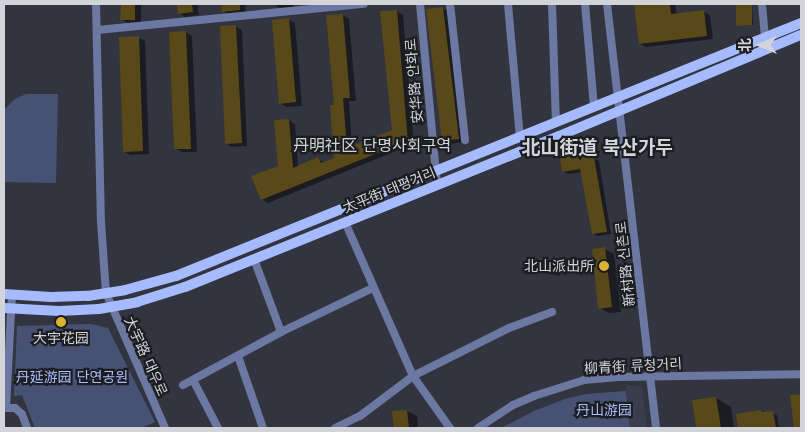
<!DOCTYPE html>
<meta charset="utf-8">
<style>
body{margin:0}
#map{position:relative;width:805px;height:432px;overflow:hidden;background:#32353f;font-family:"Work Sans","Noto Sans SC","Noto Sans KR",sans-serif}
div>[style]{position:absolute}
[style*='--x']{left:calc(var(--x)*1px);top:calc(var(--y)*1px);width:calc(var(--w)*1px);rotate:calc(var(--a)*1deg)}
.built>*{inset:0;background:#393d4d}
.green>*{inset:0;background:#475173}
.shadow>*{inset:0;background:#0007}
.building>*{inset:0;background:#594818}
.minor>*{height:8px;margin:-4px;padding:0 4px;transform-origin:4px;border-radius:4px;background:#6c78a2}
.major>*{height:10px;margin:-5px;padding:0 5px;transform-origin:5px;border-radius:5px;background:#a6bafe}
.dots>*{width:14px;height:14px;translate:-50% -50%;box-sizing:border-box;border:2px solid #1b1d21;border-radius:50%}
span{translate:-50% -50%;white-space:nowrap;text-align:center;line-height:1.15;-webkit-text-stroke:4.5px #1b1d21;paint-order:stroke}
.street-label{font-size:14px;color:#d2d4da}
.poi-label{font-size:14px;color:#d2d4da}
.right{translate:-100% -50%;text-align:right}
.park-label{font-size:14px;color:#abbefe}
.quarter-label{font-size:16px;color:#d2d4da}
.district-label{font-size:19px;color:#d2d4da;font-weight:700}
.frame{position:absolute;inset:0;border:5px solid #d2d4da;pointer-events:none}
.north{position:absolute;left:735px;top:20px;width:50px;height:50px;-webkit-text-stroke:4px #1b1d21;paint-order:stroke;rotate:270deg;font-size:14px;font-weight:700;line-height:20px;text-align:center;color:#d2d4da}
.north::after{content:'';display:block;margin:auto;width:18px;height:22px;background:#d2d4da;clip-path:polygon(50% 0,100% 100%,50% 72%,0 100%)}
</style>
<div id="map">
<div class="built">
<div style="clip-path:polygon(626px 385px,642px 386px,647px 428px,630px 428px)"></div>
</div>
<div class="green">
<div style="clip-path:polygon(26px 94px,58px 94px,56px 183px,4px 182px,4px 110px,15px 99px)"></div>
<div style="clip-path:polygon(91px 324px,108px 328px,155px 422px,141px 428px,35px 428px,22px 395px,14px 396px,17px 326px)"></div>
<div style="clip-path:polygon(626px 391px,630px 428px,501px 428px,534px 411px,565px 399px,586px 394px)"></div>
</div>
<div class="shadow">
<div style="clip-path:polygon(122px 4px,141px 4px,141px 23px,128px 23px,122px 19px)"></div>
<div style="clip-path:polygon(178px 4px,197px 4px,199px 15px,185px 17px,179px 13px)"></div>
<div style="clip-path:polygon(222px 4px,245px 4px,246px 13px,229px 15px,223px 11px)"></div>
<div style="clip-path:polygon(274px 4px,294px 4px,294px 7px,280px 8px)"></div>
<div style="clip-path:polygon(635px 4px,675px 4px,677px 15px,704px 12px,710px 15px,713px 39px,646px 47px,640px 44px)"></div>
<div style="clip-path:polygon(737px 4px,752px 4px,753px 25px,738px 25px)"></div>
<div style="clip-path:polygon(443px 8px,449px 12px,465px 142px,450px 144px,443px 140px)"></div>
<div style="clip-path:polygon(397px 11px,403px 15px,414px 146px,406px 147px,268px 203px,262px 199px,279px 167px,289px 120px,295px 124px,298px 167px,318px 159px,325px 163px,335px 159px,335px 106px,343px 15px,349px 19px,356px 101px,349px 101px,352px 147px,393px 130px)"></div>
<div style="clip-path:polygon(289px 20px,295px 23px,302px 106px,286px 107px,280px 103px)"></div>
<div style="clip-path:polygon(236px 27px,242px 30px,247px 146px,232px 147px,226px 143px)"></div>
<div style="clip-path:polygon(186px 32px,192px 36px,197px 152px,182px 152px,176px 149px)"></div>
<div style="clip-path:polygon(139px 38px,145px 41px,149px 154px,130px 155px,124px 151px)"></div>
<div style="clip-path:polygon(589px 156px,599px 161px,611px 234px,597px 236px,593px 233px,582px 172px,568px 174px,563px 171px)"></div>
<div style="clip-path:polygon(605px 249px,614px 254px,621px 312px,609px 313px,600px 308px)"></div>
<div style="clip-path:polygon(716px 398px,731px 407px,734px 428px,697px 428px,693px 401px)"></div>
<div style="clip-path:polygon(407px 411px,417px 416px,418px 428px,395px 428px,394px 412px)"></div>
<div style="clip-path:polygon(761px 411px,777px 415px,779px 428px,740px 428px,738px 415px)"></div>
</div>
<div class="building">
<div style="clip-path:polygon(121px 4px,135px 4px,135px 20px,120px 20px)"></div>
<div style="clip-path:polygon(177px 4px,192px 4px,193px 12px,178px 14px)"></div>
<div style="clip-path:polygon(221px 4px,240px 4px,240px 10px,222px 12px)"></div>
<div style="clip-path:polygon(634px 4px,670px 4px,671px 14px,704px 10px,707px 36px,639px 44px)"></div>
<div style="clip-path:polygon(736px 4px,752px 4px,752px 25px,736px 26px)"></div>
<div style="clip-path:polygon(443px 7px,459px 139px,442px 141px,426px 9px)"></div>
<div style="clip-path:polygon(397px 10px,408px 143px,400px 144px,261px 200px,251px 176px,278px 166px,274px 120px,289px 119px,293px 168px,318px 157px,321px 163px,334px 158px,330px 105px,334px 105px,326px 15px,343px 14px,350px 98px,343px 98px,347px 148px,392px 130px,380px 11px)"></div>
<div style="clip-path:polygon(289px 18px,296px 102px,279px 104px,272px 20px)"></div>
<div style="clip-path:polygon(236px 25px,242px 143px,225px 144px,220px 26px)"></div>
<div style="clip-path:polygon(186px 31px,191px 149px,174px 149px,169px 32px)"></div>
<div style="clip-path:polygon(139px 36px,143px 151px,123px 152px,119px 37px)"></div>
<div style="clip-path:polygon(589px 154px,594px 157px,607px 232px,592px 234px,580px 169px,562px 172px,560px 158px)"></div>
<div style="clip-path:polygon(605px 247px,612px 307px,598px 309px,592px 249px)"></div>
<div style="clip-path:polygon(801px 394px,801px 428px,794px 428px,790px 395px)"></div>
<div style="clip-path:polygon(716px 397px,721px 428px,696px 428px,692px 400px)"></div>
<div style="clip-path:polygon(407px 410px,409px 428px,394px 428px,392px 411px)"></div>
<div style="clip-path:polygon(761px 410px,762px 412px,773px 411px,776px 428px,738px 428px,736px 414px)"></div>
</div>
<div class="minor">
<div style="--x:96;--y:4;--w:218;--a:88.7"></div>
<div style="--x:101;--y:222;--w:71;--a:86"></div>
<div style="--x:106;--y:293;--w:147;--a:66.4"></div>
<div style="--x:420;--y:4;--w:182;--a:84.6"></div>
<div style="--x:450;--y:4;--w:137;--a:83.7"></div>
<div style="--x:508;--y:4;--w:135;--a:84.9"></div>
<div style="--x:552;--y:4;--w:119;--a:88.1"></div>
<div style="--x:585;--y:4;--w:103;--a:85"></div>
<div style="--x:607;--y:4;--w:427;--a:83.4"></div>
<div style="--x:762;--y:4;--w:45;--a:84.9"></div>
<div style="--x:97;--y:30;--w:268;--a:-5.6"></div>
<div style="--x:345;--y:222;--w:168;--a:66.2"></div>
<div style="--x:413;--y:376;--w:64;--a:54.6"></div>
<div style="--x:254;--y:259;--w:78;--a:69.7"></div>
<div style="--x:238;--y:356;--w:76;--a:70.9"></div>
<div style="--x:193;--y:380;--w:54;--a:62.5"></div>
<div style="--x:183;--y:385;--w:111;--a:-28.4"></div>
<div style="--x:281;--y:332;--w:102;--a:-25.6"></div>
<div style="--x:4;--y:408;--w:11;--a:0"></div>
<div style="--x:15;--y:408;--w:9;--a:41"></div>
<div style="--x:22;--y:414;--w:15;--a:70"></div>
<div style="--x:6;--y:408;--w:113;--a:-87"></div>
<div style="--x:335;--y:428;--w:28;--a:-26"></div>
<div style="--x:360;--y:416;--w:66;--a:-37"></div>
<div style="--x:413;--y:376;--w:107;--a:-26.6"></div>
<div style="--x:509;--y:328;--w:46;--a:-20.4"></div>
<div style="--x:478;--y:428;--w:42;--a:-33.3"></div>
<div style="--x:513;--y:405;--w:23;--a:-23"></div>
<div style="--x:534;--y:396;--w:52;--a:-17.7"></div>
<div style="--x:584;--y:380;--w:34;--a:-5"></div>
<div style="--x:618;--y:377;--w:183;--a:-0.9"></div>
</div>
<div class="major">
<div style="--x:4;--y:294;--w:47;--a:3.7"></div>
<div style="--x:51;--y:297;--w:37;--a:-2"></div>
<div style="--x:88;--y:296;--w:37;--a:-9"></div>
<div style="--x:125;--y:290;--w:53;--a:-15.4"></div>
<div style="--x:176;--y:276;--w:674;--a:-22.04"></div>
<div style="--x:4;--y:308;--w:55;--a:3.1"></div>
<div style="--x:59;--y:311;--w:40;--a:-2.9"></div>
<div style="--x:99;--y:309;--w:39;--a:-10"></div>
<div style="--x:137;--y:302;--w:50;--a:-17.4"></div>
<div style="--x:185;--y:287;--w:403;--a:-22"></div>
<div style="--x:559;--y:136;--w:262;--a:-22.7"></div>
</div>
<div class="dots">
<div style="left:604px;top:266px;background:#dbb233"></div>
<div style="left:61px;top:322px;background:#dbb233"></div>
</div>
<div class="street-label">
<span style="left:414px;top:81px;rotate:-95deg">安华路 안화로</span>
<span style="left:389px;top:190px;rotate:-22deg">太平街 태평거리</span>
<span style="left:625px;top:264px;rotate:-96deg">新村路 신촌로</span>
<span style="left:146px;top:356px;rotate:66deg">大宇路 대우로</span>
<span style="left:633px;top:366px;rotate:-3deg">柳青街 류청거리</span>
</div>
<div class="poi-label">
<span class="right" style="left:594px;top:266px">北山派出所</span>
<span style="left:61px;top:338px">大宇花园</span>
</div>
<div class="park-label">
<span style="left:72px;top:377px">丹延游园 단연공원</span>
<span style="left:604px;top:410px">丹山游园</span>
</div>
<div class="quarter-label">
<span style="left:372px;top:146px">丹明社区 단명사회구역</span>
</div>
<div class="district-label">
<span style="left:597px;top:148px">北山街道 북산가두</span>
</div>
<div class="frame"></div>
<div class="north">北</div>
</div>
